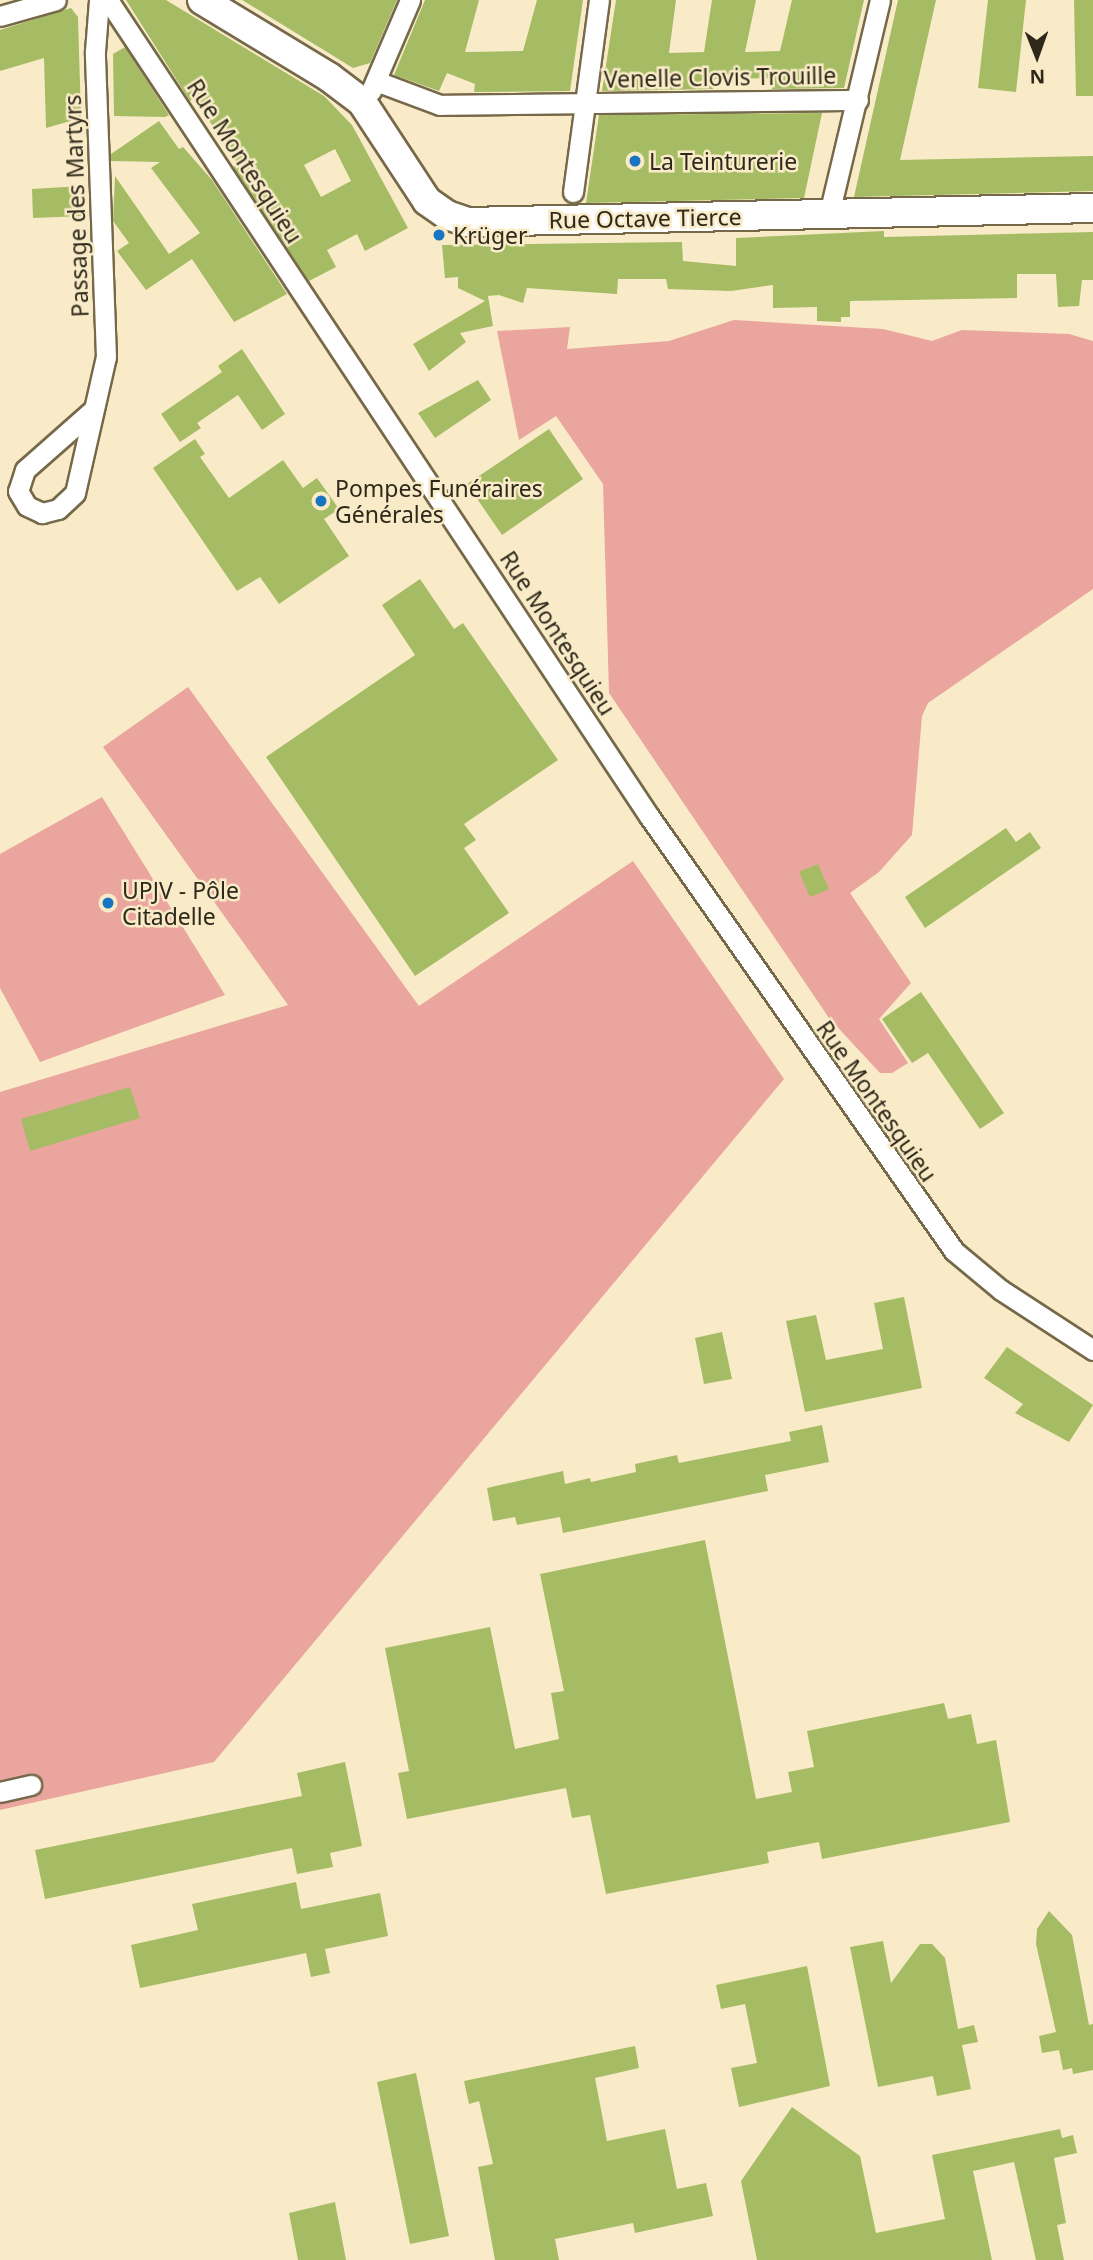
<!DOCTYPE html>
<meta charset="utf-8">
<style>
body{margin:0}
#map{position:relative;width:1093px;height:2260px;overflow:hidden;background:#f9ebc7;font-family:"Noto Sans",sans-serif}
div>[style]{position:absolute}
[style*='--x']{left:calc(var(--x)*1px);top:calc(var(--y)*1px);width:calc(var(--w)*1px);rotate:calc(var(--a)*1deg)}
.green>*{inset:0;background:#eaa59e}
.building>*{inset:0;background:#a5bc65}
.roads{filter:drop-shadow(2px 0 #766949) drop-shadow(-2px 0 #766949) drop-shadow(0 2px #766949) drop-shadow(0 -2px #766949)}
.street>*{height:19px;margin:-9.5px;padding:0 9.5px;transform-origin:9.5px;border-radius:9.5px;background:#fff}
.secondary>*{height:28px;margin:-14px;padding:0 14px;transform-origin:14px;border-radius:14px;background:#fff}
.dots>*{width:19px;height:19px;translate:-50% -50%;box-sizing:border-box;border:4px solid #f9ebc7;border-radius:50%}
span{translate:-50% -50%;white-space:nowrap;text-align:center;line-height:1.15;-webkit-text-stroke:5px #f9ebc7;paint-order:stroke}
.street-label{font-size:23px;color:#2e291b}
.poi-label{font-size:23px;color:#2e291b}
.left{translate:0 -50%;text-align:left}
.north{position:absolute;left:1002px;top:21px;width:70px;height:70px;-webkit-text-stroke:5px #f9ebc7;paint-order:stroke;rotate:179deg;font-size:19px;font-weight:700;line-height:28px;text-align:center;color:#2e291b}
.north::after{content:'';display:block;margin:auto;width:24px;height:32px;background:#2e291b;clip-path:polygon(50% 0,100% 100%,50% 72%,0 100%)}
</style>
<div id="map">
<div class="green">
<div style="clip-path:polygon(734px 320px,883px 329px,932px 341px,962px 330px,1069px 334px,1093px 341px,1093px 589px,928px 703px,922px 716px,912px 835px,879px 872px,850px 893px,911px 983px,879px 1019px,908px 1063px,892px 1073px,880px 1073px,829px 1018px,609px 693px,603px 484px,556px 416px,519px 440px,497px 331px,570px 327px,567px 349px,669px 341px)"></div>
<div style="clip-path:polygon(188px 687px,419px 1006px,633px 861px,784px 1079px,214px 1762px,0 1810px,0 1092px,288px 1005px,103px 747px)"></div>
<div style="clip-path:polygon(102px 797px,225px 995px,40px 1062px,0 988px,0 854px)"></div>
</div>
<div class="building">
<div style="clip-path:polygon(evenodd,126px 0,166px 0,324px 96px,352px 125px,408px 228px,365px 251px,357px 234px,327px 250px,336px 267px,309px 281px,233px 167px,238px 164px,194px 98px,190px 101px,126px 0,335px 149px,351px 181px,321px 197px,304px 165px,335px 149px)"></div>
<div style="clip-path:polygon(242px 0,397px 0,370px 63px,353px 68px)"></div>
<div style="clip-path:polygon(425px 0,479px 0,465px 52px,523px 51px,537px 0,583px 0,570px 91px,474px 92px,475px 84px,447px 73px,439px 91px,394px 75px)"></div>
<div style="clip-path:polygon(616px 0,676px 0,669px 53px,704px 52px,712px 0,756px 0,745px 52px,780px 51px,792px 0,864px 0,844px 88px,772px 89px,774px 78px,715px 79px,713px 89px,602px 91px)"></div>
<div style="clip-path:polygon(898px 0,936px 0,900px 160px,1093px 156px,1093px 191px,854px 197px)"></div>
<div style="clip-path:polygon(988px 0,1026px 0,1016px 92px,978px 88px)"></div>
<div style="clip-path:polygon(1074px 0,1093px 0,1093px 96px,1076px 96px)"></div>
<div style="clip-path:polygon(71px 8px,78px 17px,81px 118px,46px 128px,44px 58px,0 71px,0 30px)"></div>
<div style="clip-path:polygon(125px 47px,169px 115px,165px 117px,114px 116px,113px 54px)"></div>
<div style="clip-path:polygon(822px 113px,804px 198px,586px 203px,599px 115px)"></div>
<div style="clip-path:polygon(159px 121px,179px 149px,183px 147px,212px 180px,287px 294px,234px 322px,192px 259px,146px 290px,117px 251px,129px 243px,113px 221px,115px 176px,169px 254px,200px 233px,151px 168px,160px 162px,111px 161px,111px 154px)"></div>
<div style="clip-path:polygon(82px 186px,83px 216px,33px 218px,32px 189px)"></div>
<div style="clip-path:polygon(884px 231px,884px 237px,1093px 232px,1093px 280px,1082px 280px,1079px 306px,1058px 307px,1056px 274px,1017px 274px,1017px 298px,850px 301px,850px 317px,841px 317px,841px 322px,817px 321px,817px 307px,773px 308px,773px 285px,731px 291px,668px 289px,666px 279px,618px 279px,617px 294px,527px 288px,523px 303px,499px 295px,488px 296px,493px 326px,460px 333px,466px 342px,429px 371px,413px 344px,485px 301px,458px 288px,458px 277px,445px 278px,442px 245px,682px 242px,683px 261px,736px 266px,736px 238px)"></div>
<div style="clip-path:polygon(242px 349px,285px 414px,262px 430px,238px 395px,197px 423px,201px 428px,180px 442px,161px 414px,222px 372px,218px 366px)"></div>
<div style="clip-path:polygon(478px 380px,491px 400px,435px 438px,418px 413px)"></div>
<div style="clip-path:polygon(549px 429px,583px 479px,502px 535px,467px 484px)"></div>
<div style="clip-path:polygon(195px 439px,205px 454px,200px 457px,229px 498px,283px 460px,303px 488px,317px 478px,339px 509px,324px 519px,349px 556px,279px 604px,260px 577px,237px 591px,153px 468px)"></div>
<div style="clip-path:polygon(420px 579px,454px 629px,463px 623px,558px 760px,464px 824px,476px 840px,464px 848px,509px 913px,415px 976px,266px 757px,415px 655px,382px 605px)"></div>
<div style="clip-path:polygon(1006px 828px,1016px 842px,1030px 832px,1041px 848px,925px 928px,905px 897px)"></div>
<div style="clip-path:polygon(818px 864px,829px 889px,810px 897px,799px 872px)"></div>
<div style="clip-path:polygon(921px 992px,1004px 1113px,980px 1129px,928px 1053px,912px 1063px,882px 1019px)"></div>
<div style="clip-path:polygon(130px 1087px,140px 1118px,30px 1151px,21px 1119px)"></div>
<div style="clip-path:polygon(904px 1297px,922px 1388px,805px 1412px,786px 1321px,816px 1315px,826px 1360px,883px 1349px,874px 1303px)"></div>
<div style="clip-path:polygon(722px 1332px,732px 1379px,704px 1384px,695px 1338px)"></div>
<div style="clip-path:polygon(1007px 1347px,1093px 1405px,1069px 1442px,1015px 1413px,1023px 1404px,984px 1378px)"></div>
<div style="clip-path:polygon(822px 1425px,829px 1462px,765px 1475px,768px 1491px,563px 1533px,560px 1517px,517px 1525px,515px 1517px,493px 1521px,487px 1488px,563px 1471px,565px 1484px,590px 1478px,591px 1482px,636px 1472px,635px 1464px,677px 1455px,679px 1463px,791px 1441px,789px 1432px)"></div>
<div style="clip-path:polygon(705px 1540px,756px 1799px,792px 1792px,788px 1772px,814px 1767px,807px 1731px,944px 1703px,948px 1719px,971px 1714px,977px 1744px,996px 1740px,1010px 1822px,822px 1859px,819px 1842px,767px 1852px,769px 1863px,606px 1894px,590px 1815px,572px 1818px,566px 1788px,407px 1819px,398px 1773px,409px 1771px,385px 1648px,490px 1627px,515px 1749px,559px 1739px,551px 1693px,564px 1691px,540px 1574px)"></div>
<div style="clip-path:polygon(345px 1762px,362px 1846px,330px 1853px,333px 1867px,297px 1874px,292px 1848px,45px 1899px,35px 1850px,302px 1796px,297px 1773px)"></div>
<div style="clip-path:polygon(296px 1882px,301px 1909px,380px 1893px,388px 1936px,325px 1949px,330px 1973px,311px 1977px,306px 1953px,140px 1988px,131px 1945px,198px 1930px,192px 1904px)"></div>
<div style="clip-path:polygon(1049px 1911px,1072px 1935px,1089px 2025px,1093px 2024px,1093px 2070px,1073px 2074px,1072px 2068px,1063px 2070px,1059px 2050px,1042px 2053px,1039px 2036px,1056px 2032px,1036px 1944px,1037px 1929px)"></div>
<div style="clip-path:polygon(883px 1941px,891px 1983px,920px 1944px,932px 1944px,945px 1958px,958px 2029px,974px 2025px,978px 2042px,962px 2045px,971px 2089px,937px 2096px,933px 2076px,878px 2087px,850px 1947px)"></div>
<div style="clip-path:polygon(807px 1966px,830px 2086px,739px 2107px,731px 2068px,757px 2063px,745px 2004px,721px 2009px,716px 1985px)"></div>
<div style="clip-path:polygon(635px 2046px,639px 2068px,595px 2078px,607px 2141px,665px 2129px,677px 2189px,706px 2183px,713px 2216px,635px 2233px,633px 2223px,555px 2239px,559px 2260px,495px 2260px,478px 2167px,493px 2164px,479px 2101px,469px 2104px,464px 2081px)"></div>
<div style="clip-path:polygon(416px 2073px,449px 2236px,410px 2244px,377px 2082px)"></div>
<div style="clip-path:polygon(792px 2107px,860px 2156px,876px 2233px,945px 2219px,932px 2155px,1060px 2129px,1062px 2138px,1073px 2135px,1077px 2153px,1054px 2158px,1066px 2223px,1057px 2225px,1064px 2260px,1036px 2260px,1014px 2162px,973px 2171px,992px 2260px,757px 2260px,741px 2181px)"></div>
<div style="clip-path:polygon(335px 2202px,346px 2260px,298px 2260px,289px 2213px)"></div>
</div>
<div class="roads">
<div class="street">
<div style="--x:108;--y:0;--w:979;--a:56.46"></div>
<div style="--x:649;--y:816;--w:531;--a:54.96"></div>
<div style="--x:954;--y:1251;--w:61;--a:39.7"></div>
<div style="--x:1001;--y:1290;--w:110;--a:33.1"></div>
<div style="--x:0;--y:16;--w:58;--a:-15.9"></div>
<div style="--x:376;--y:81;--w:68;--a:20.6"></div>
<div style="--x:440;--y:105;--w:418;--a:-0.7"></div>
<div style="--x:371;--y:91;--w:99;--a:-66.8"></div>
<div style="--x:573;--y:192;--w:194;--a:-82.3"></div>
<div style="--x:829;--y:214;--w:220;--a:-76.6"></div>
<div style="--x:93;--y:410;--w:91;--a:138.6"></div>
<div style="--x:25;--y:470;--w:22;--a:108"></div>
<div style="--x:18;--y:491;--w:17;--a:59"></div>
<div style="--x:27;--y:506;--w:17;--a:25"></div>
<div style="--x:42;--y:513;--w:16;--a:-14"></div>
<div style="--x:58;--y:509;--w:23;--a:-43"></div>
<div style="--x:75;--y:493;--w:139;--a:-77.2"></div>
<div style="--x:106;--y:357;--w:306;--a:-92.1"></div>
<div style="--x:95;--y:51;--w:51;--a:-85.5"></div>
<div style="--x:0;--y:1792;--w:32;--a:-13"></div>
</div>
<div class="secondary">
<div style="--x:202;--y:0;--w:149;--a:31.2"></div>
<div style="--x:329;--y:77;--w:41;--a:37.1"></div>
<div style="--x:362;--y:102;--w:118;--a:56.7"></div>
<div style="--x:427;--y:201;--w:24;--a:35"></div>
<div style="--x:447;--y:215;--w:21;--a:19"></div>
<div style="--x:467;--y:222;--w:626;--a:-1.28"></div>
</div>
</div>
<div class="dots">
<div style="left:635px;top:161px;background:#1974c1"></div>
<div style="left:439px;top:235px;background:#1974c1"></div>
<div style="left:321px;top:501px;background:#1974c1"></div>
<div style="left:108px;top:903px;background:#1974c1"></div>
</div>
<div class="street-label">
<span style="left:720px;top:77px;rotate:-1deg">Venelle Clovis Trouille</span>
<span style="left:245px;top:161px;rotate:57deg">Rue Montesquieu</span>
<span style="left:76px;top:206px;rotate:-92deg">Passage des Martyrs</span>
<span style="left:645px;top:218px;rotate:-1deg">Rue Octave Tierce</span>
<span style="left:558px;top:633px;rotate:57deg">Rue Montesquieu</span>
<span style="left:877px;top:1101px;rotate:55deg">Rue Montesquieu</span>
</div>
<div class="poi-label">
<span class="left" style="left:649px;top:161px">La Teinturerie</span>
<span class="left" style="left:453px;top:235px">Krüger</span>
<span class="left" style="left:335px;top:501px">Pompes Funéraires<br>Générales</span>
<span class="left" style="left:122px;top:903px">UPJV - Pôle<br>Citadelle</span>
</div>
<div class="north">N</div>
</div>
